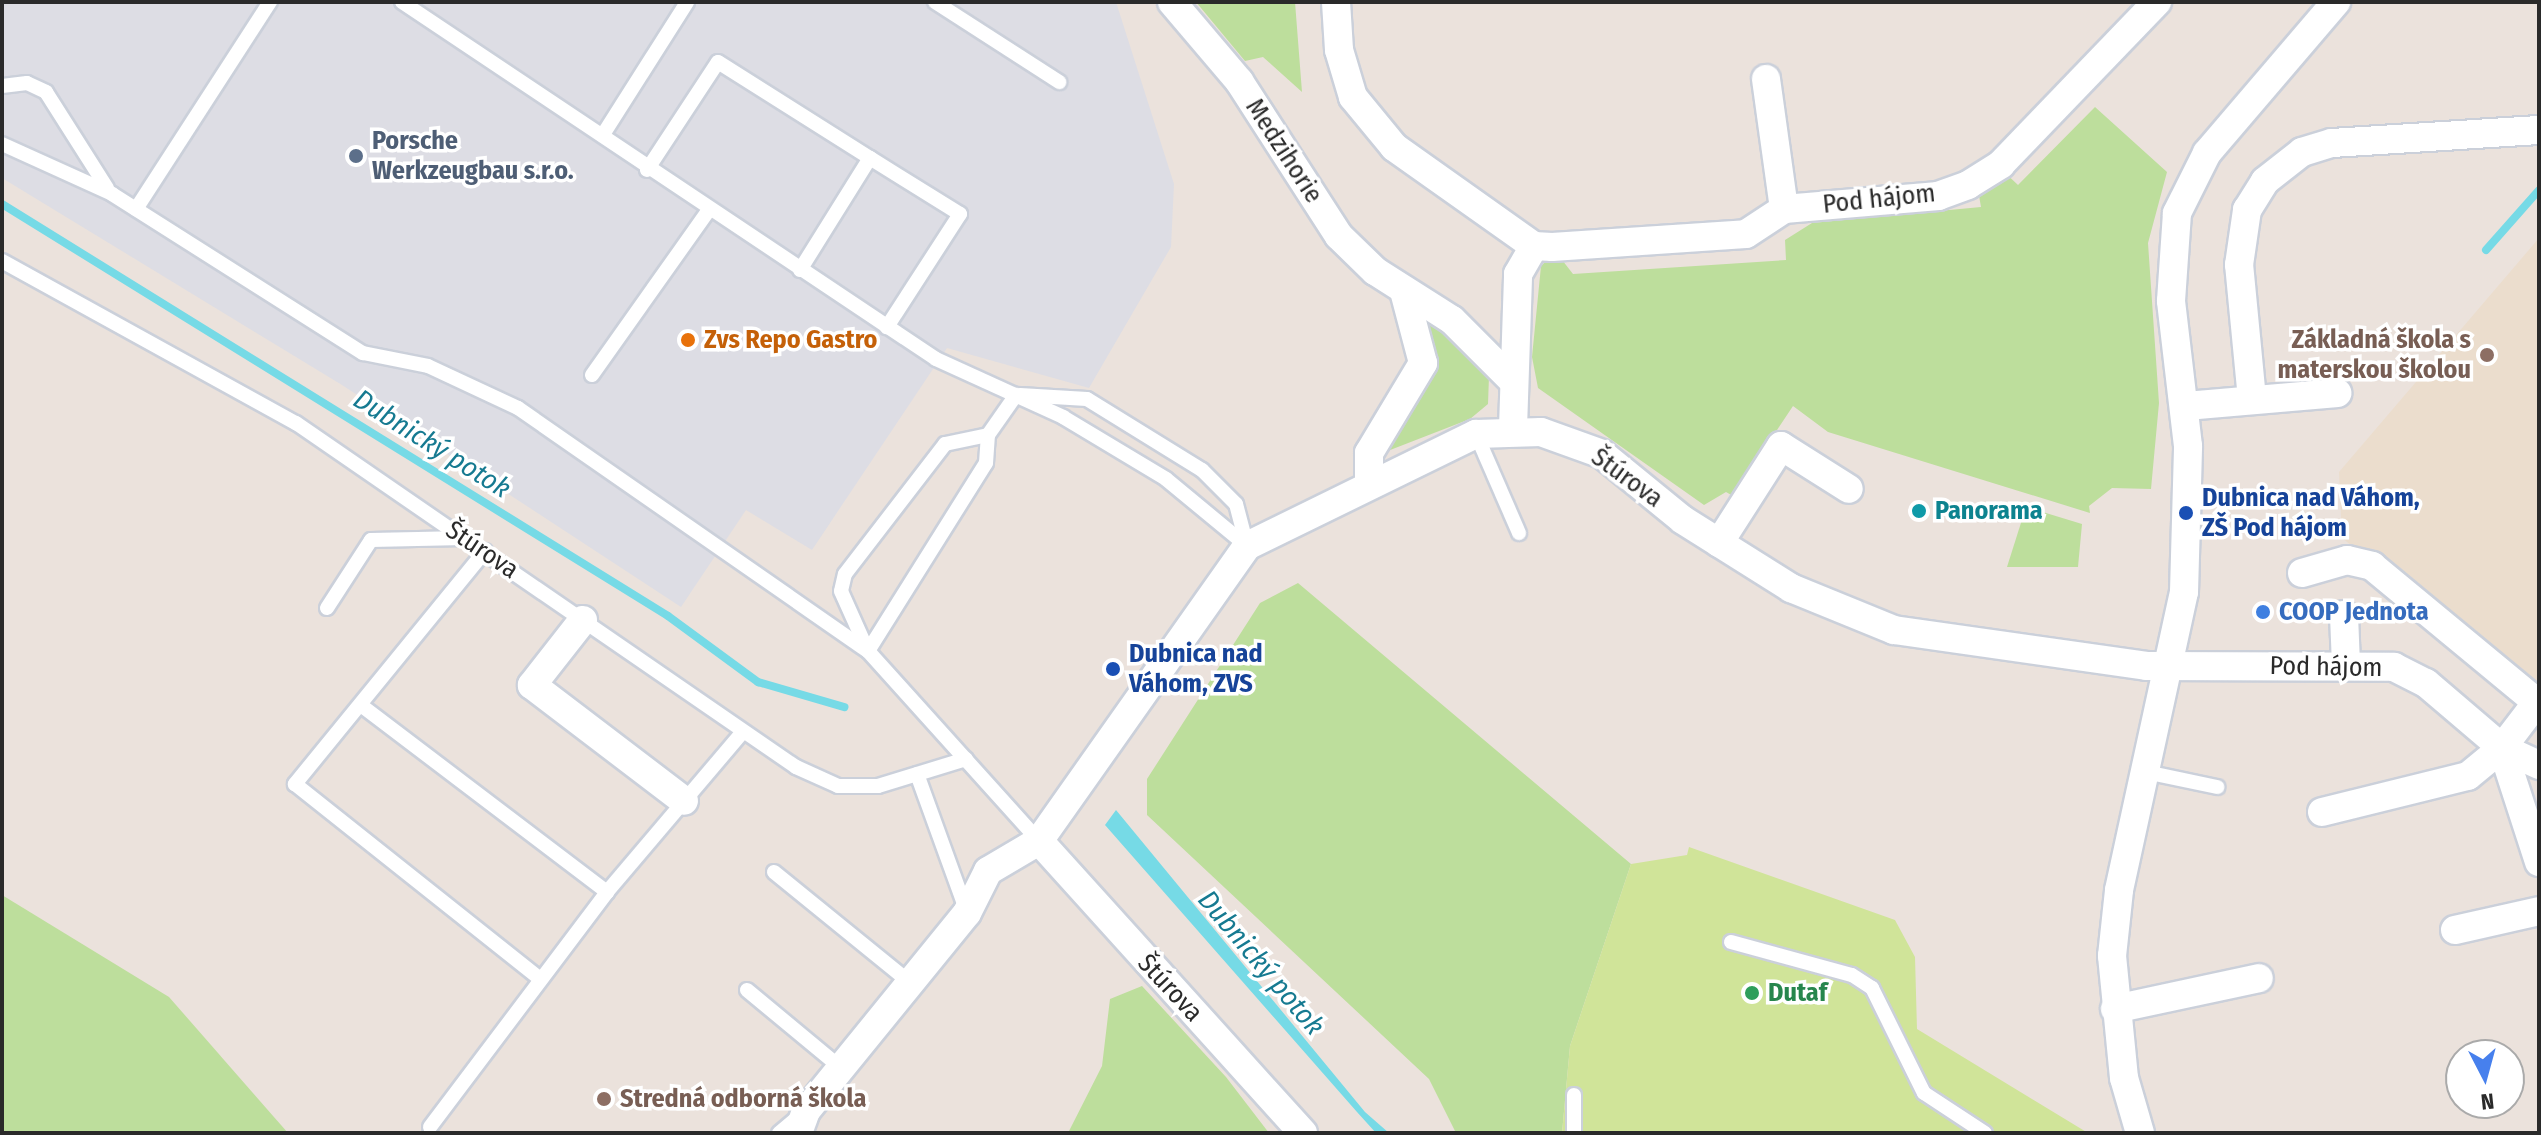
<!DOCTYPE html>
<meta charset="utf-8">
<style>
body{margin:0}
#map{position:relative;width:2541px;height:1135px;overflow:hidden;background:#ebe2dc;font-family:"Fira Sans Condensed",sans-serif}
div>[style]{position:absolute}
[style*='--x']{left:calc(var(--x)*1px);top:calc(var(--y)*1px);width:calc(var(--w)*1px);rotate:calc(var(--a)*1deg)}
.industrial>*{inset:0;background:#dddde4}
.education>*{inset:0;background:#ebddcd}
.green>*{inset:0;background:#bdde9c}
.pitch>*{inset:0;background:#d0e499}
.water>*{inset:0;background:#76dae6}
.stream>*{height:8px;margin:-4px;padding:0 4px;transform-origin:4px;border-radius:4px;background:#76dae6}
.roads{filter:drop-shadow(2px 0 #cbd0da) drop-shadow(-2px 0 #cbd0da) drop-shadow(0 2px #cbd0da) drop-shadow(0 -2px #cbd0da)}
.lane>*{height:14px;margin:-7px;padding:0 7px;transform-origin:7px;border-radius:7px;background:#fff}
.street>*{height:28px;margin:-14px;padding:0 14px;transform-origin:14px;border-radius:14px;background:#fff}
.dots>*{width:22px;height:22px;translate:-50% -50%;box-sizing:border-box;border:4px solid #fff;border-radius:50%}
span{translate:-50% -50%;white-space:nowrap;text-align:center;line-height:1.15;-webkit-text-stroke:7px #fff;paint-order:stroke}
.service-label{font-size:26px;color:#4e5e75;font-weight:700}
.left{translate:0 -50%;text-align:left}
.street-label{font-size:26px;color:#2a2a2a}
.food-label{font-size:26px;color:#c56008;font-weight:700}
.education-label{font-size:26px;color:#785e54;font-weight:700}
.right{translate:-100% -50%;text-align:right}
.transit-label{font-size:26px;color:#164399;font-weight:700}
.culture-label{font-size:26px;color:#0d838f;font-weight:700}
.shop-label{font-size:26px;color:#366cbe;font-weight:700}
.leisure-label{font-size:26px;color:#27864d;font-weight:700}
.water-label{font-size:28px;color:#167a91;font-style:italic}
.frame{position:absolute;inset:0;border:4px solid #2a2a2a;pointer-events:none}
.north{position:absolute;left:2445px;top:1039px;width:80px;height:80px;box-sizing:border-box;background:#fff;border:2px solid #aaa;border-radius:50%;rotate:174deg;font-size:22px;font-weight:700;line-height:32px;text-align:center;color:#2a2a2a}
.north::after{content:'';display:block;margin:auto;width:28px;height:36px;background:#4780ed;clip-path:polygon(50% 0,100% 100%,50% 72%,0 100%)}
</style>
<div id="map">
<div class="industrial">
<div style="clip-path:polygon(2px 2px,1116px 2px,1174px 184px,1171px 247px,1089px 388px,947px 348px,812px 550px,746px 510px,681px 607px,342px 385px,2px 178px)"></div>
</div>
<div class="education">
<div style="clip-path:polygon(2539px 238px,2539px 694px,2342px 538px,2339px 472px)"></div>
</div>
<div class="green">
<div style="clip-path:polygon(1196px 2px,1295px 2px,1302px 92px,1263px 57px,1245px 61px)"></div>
<div style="clip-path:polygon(2095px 107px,2167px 172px,2148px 243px,2159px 403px,2151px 489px,2112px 488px,2089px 506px,2090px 513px,1828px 432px,1793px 406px,1733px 496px,1726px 492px,1704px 505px,1538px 388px,1532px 357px,1541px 266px,1550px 257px,1559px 256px,1573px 274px,1786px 260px,1785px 240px,1812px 223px,1981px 207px,1977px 184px,2001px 169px,2018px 185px)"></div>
<div style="clip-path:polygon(1424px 312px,1489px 376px,1488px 404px,1470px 419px,1385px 452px,1434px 354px)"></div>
<div style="clip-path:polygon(2026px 507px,2082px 524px,2078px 567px,2007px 567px)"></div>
<div style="clip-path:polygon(1298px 583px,1631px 864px,1570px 1046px,1562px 1133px,1456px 1133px,1429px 1079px,1147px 815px,1147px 779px,1260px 603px)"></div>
<div style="clip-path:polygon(2px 895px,169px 997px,288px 1133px,2px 1133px)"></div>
<div style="clip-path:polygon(1142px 986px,1226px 1077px,1269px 1133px,1068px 1133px,1102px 1066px,1110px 999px)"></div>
</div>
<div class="pitch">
<div style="clip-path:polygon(1689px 847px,1895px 920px,1915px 957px,1917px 1029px,2088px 1133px,1562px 1133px,1570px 1046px,1631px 864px,1687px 855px)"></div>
</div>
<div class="water">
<div style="clip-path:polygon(1116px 810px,1365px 1112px,1389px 1133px,1376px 1133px,1357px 1112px,1105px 825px)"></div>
</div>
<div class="stream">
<div style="--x:2;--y:204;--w:783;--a:31.74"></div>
<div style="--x:668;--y:616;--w:112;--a:36.3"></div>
<div style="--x:758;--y:682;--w:90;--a:16.2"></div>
<div style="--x:2486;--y:250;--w:80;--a:-48.5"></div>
</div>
<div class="roads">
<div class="lane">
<div style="--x:402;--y:2;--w:642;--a:33.76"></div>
<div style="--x:936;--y:359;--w:140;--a:24.5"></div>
<div style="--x:1063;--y:417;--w:120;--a:31"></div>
<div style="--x:1166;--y:479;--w:105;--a:39.6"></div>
<div style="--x:935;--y:2;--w:148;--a:32.8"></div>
<div style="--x:2;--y:86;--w:25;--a:-7"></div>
<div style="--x:27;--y:83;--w:21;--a:25"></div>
<div style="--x:46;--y:92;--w:114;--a:57.6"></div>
<div style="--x:604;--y:133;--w:155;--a:-57.6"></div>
<div style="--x:2;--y:144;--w:121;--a:24.4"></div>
<div style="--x:112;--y:194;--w:297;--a:32.4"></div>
<div style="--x:363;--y:353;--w:66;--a:11.3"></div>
<div style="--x:428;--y:366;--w:99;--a:25"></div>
<div style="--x:518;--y:408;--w:426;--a:34.8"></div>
<div style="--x:868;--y:651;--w:256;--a:48"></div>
<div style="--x:647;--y:170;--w:129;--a:-56.7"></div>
<div style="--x:718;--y:62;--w:180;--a:32.3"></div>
<div style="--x:136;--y:209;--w:247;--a:-57.1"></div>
<div style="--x:2;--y:261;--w:336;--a:28.9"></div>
<div style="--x:296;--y:423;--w:607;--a:34.53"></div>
<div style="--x:796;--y:767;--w:46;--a:24.3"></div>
<div style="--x:838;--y:786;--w:40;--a:0"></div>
<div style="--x:878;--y:786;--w:92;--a:-17.1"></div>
<div style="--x:800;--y:270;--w:132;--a:-58"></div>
<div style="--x:870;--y:158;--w:106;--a:31.9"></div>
<div style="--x:960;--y:214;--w:135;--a:122.9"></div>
<div style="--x:592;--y:375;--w:202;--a:-54.7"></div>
<div style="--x:1020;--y:395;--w:67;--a:3.4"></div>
<div style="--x:1087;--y:399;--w:135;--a:31.7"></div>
<div style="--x:1202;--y:470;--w:48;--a:45"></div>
<div style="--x:1236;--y:504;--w:43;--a:75.3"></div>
<div style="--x:1476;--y:434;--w:108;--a:66.5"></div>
<div style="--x:485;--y:551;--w:301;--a:129.2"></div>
<div style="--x:295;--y:784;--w:313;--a:38.5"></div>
<div style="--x:327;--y:608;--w:81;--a:-57.1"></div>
<div style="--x:371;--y:540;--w:93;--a:-1.2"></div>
<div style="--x:866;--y:647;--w:61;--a:-114.1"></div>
<div style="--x:841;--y:591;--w:17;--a:-77"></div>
<div style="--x:845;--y:574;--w:164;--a:-52.4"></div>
<div style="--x:945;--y:444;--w:44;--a:-11.8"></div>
<div style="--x:868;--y:651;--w:222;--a:-57.9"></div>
<div style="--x:986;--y:463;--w:28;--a:-86"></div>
<div style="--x:988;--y:435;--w:49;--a:-55"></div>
<div style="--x:362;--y:706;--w:308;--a:37.2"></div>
<div style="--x:2146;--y:772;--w:73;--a:11.9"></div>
<div style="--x:917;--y:774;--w:144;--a:70.1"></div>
<div style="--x:774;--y:872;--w:178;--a:39.1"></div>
<div style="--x:1731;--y:942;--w:125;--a:15.3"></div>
<div style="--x:1852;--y:975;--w:24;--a:33"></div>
<div style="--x:1872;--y:988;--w:117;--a:63.7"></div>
<div style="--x:1924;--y:1093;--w:73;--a:33.3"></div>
<div style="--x:747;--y:990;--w:124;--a:39.7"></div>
<div style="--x:1574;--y:1095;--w:38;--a:90"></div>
<div style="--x:430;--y:1127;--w:294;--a:-53"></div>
<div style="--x:607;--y:892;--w:206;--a:-49.7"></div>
<div style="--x:779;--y:1133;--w:26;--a:-40"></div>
</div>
<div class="street">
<div style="--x:1172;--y:2;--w:104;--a:49.7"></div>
<div style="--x:1239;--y:81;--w:184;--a:57.2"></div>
<div style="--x:1339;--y:236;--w:50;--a:44.2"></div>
<div style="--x:1375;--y:271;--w:91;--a:32.5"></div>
<div style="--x:1452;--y:320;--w:85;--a:45"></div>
<div style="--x:1336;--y:2;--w:48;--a:86.4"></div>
<div style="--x:1339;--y:50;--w:49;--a:73.4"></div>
<div style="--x:1353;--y:97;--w:65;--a:50.6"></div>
<div style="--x:1394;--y:147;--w:171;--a:35.3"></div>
<div style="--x:1534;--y:246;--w:18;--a:3"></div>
<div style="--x:1552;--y:247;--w:194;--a:-3.8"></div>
<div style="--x:1746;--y:234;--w:45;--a:-33.3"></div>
<div style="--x:1784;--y:209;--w:155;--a:-4.8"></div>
<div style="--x:1938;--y:196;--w:32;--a:-20"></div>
<div style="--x:1968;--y:185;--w:39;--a:-32"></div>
<div style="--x:2001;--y:164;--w:225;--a:-46.1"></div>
<div style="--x:1766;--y:79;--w:131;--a:82.1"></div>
<div style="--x:2252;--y:399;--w:135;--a:-95.5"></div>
<div style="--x:2239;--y:265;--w:56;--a:-81.7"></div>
<div style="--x:2247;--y:210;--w:34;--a:-58"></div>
<div style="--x:2265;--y:181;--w:47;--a:-38.1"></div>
<div style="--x:2302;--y:152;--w:31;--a:-17"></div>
<div style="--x:2332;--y:143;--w:207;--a:-3.6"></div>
<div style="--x:2186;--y:406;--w:152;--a:-4.9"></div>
<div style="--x:1513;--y:428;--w:154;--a:-88.1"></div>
<div style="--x:1518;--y:274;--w:32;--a:-60"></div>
<div style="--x:1369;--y:484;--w:31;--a:-90"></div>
<div style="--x:1369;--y:453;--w:105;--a:-59"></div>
<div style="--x:1423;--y:363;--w:74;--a:-104.8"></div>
<div style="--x:1719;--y:543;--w:115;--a:-57.4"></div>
<div style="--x:1781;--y:446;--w:80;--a:32.3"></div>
<div style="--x:2302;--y:573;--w:47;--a:-16.1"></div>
<div style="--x:2347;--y:560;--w:26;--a:13"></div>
<div style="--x:2372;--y:566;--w:217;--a:39.6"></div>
<div style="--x:2344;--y:615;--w:49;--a:87.7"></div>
<div style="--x:583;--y:620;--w:83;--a:128.1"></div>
<div style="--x:532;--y:685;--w:191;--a:37.3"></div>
<div style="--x:2502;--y:748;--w:120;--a:72"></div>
<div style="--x:2322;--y:812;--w:150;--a:-13.9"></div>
<div style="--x:2468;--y:776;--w:44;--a:-39.5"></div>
<div style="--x:2502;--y:748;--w:58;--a:-52.7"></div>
<div style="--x:2455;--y:930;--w:86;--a:-12.7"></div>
<div style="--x:2115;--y:1009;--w:147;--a:-12.1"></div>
<div style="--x:798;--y:1133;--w:23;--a:-70"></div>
<div style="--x:806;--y:1111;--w:255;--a:-50.9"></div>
<div style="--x:967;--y:913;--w:47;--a:-63.4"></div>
<div style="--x:988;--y:871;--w:59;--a:-30.5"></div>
<div style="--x:1303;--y:1133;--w:394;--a:-132.1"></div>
<div style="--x:1039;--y:841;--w:361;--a:-54.8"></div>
<div style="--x:1247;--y:546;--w:255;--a:-26.1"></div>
<div style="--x:1476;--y:434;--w:65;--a:-1.8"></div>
<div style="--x:1541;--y:432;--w:65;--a:19.8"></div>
<div style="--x:1602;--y:454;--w:104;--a:39.2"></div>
<div style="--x:1683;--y:520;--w:128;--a:32.2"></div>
<div style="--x:1791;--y:588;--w:111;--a:22.2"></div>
<div style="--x:1894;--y:630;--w:255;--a:8.1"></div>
<div style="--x:2146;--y:666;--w:248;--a:0.2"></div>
<div style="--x:2394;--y:667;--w:36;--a:27"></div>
<div style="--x:2426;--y:683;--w:100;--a:40.5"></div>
<div style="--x:2502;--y:748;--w:41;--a:24.7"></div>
<div style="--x:2140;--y:1133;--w:57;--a:-106.2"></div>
<div style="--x:2124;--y:1078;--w:123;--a:-95.6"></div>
<div style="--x:2112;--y:956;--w:66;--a:-83.9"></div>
<div style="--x:2119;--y:890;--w:305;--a:-77.7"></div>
<div style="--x:2184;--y:592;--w:146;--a:-88.4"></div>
<div style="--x:2188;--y:446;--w:146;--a:-96.7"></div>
<div style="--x:2171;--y:301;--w:88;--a:-86.1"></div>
<div style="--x:2177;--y:213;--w:67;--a:-63.4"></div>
<div style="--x:2207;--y:153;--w:199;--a:-49.5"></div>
</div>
</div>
<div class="dots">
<div style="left:356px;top:156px;background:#5c6f8a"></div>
<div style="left:688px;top:340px;background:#e8710a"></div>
<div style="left:2487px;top:355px;background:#8d6e63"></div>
<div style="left:1919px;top:511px;background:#0f9aa8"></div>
<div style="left:2186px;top:513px;background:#1a4fb4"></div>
<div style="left:2263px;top:612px;background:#3f7fe0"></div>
<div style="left:1113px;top:669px;background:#1a4fb4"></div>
<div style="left:1752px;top:993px;background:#2e9e5b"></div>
<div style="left:604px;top:1099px;background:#8d6e63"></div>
</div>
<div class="service-label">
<span class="left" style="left:372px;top:156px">Porsche<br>Werkzeugbau s.r.o.</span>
</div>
<div class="street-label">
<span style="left:1284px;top:151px;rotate:57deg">Medzihorie</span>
<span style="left:1879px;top:199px;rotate:-6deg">Pod hájom</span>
<span style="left:1627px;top:478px;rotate:36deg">Štúrova</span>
<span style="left:482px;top:550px;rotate:34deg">Štúrova</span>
<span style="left:2326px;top:667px;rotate:1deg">Pod hájom</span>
<span style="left:1170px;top:988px;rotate:47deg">Štúrova</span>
</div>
<div class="food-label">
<span class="left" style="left:704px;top:340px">Zvs Repo Gastro</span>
</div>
<div class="education-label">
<span class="right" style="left:2471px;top:355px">Základná škola s<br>materskou školou</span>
<span class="left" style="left:620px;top:1099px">Stredná odborná škola</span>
</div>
<div class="transit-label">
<span class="left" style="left:2202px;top:513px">Dubnica nad Váhom,<br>ZŠ Pod hájom</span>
<span class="left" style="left:1129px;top:669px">Dubnica nad<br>Váhom, ZVS</span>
</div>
<div class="culture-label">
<span class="left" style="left:1935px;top:511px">Panorama</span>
</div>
<div class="shop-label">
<span class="left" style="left:2279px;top:612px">COOP Jednota</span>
</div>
<div class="leisure-label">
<span class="left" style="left:1768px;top:993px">Dutaf</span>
</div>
<div class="water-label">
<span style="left:432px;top:444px;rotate:32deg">Dubnický potok</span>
<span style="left:1261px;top:963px;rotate:50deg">Dubnický potok</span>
</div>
<div class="frame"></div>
<div class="north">N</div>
</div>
